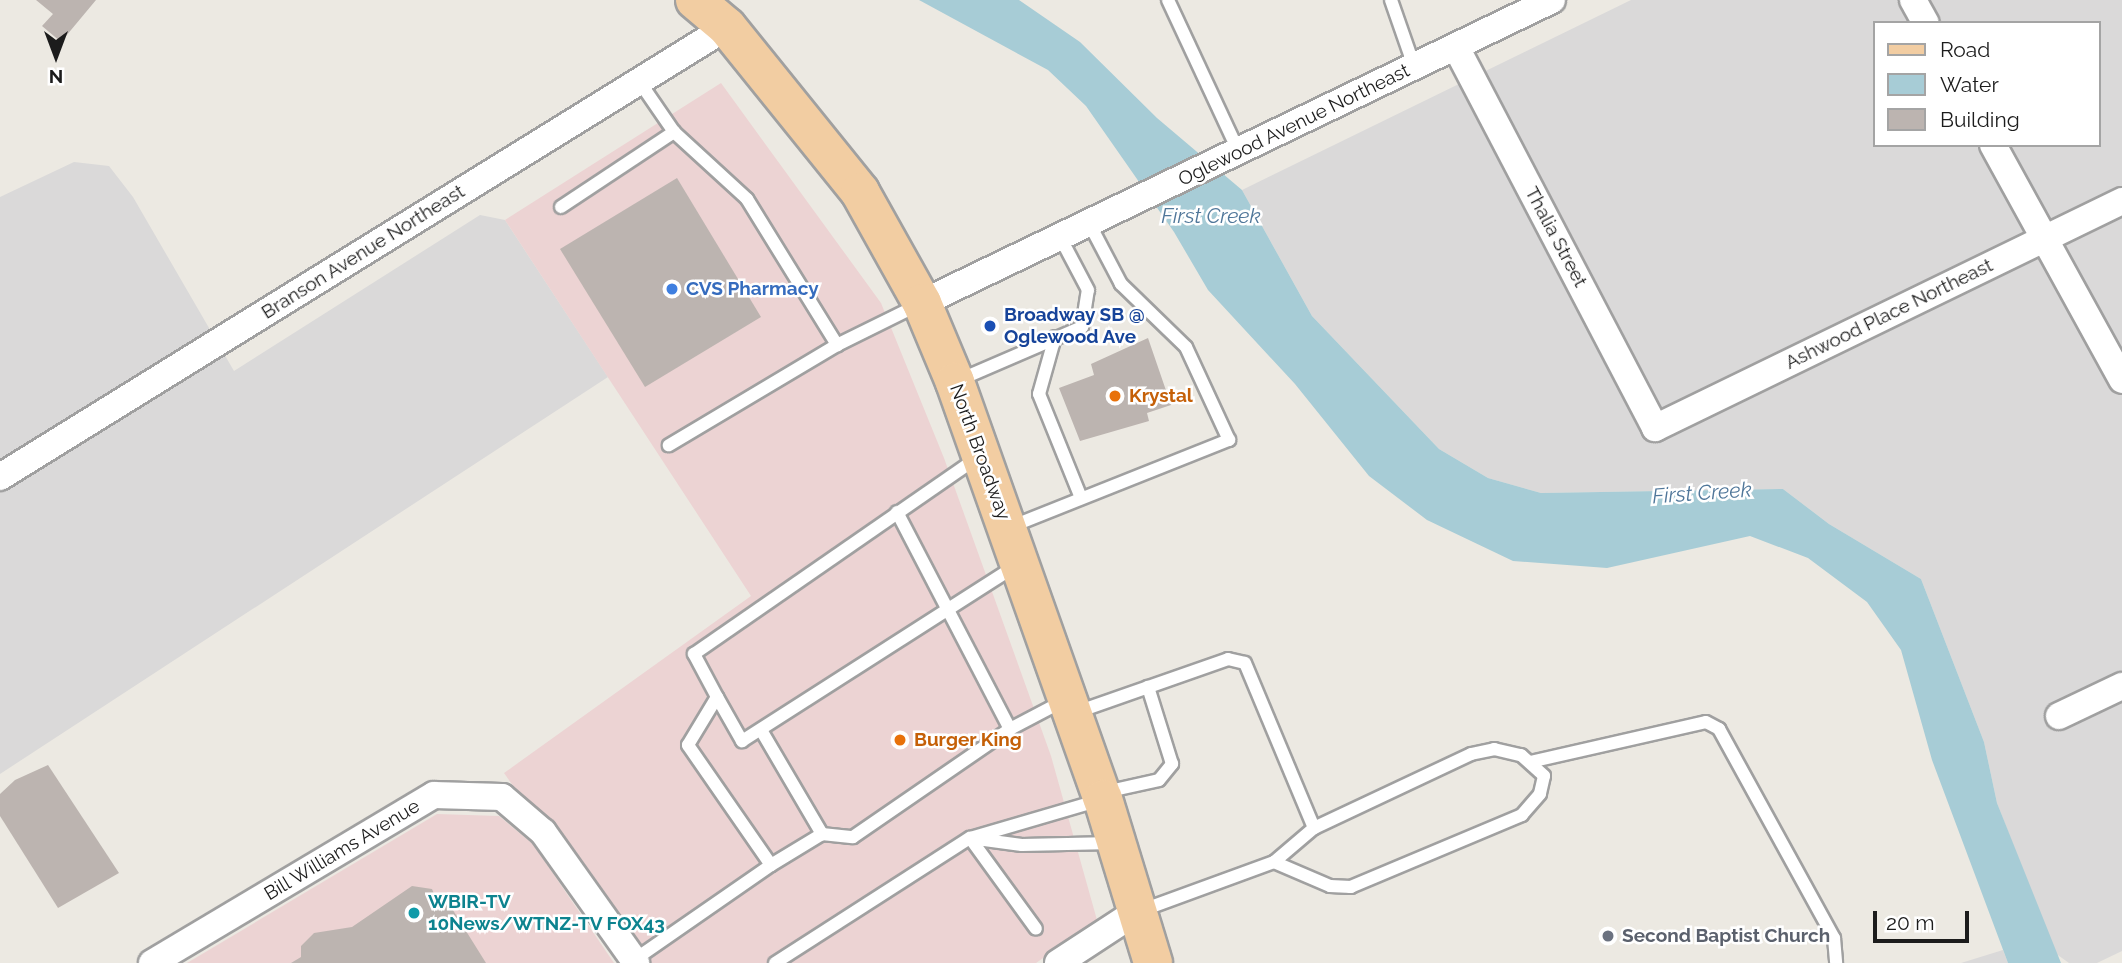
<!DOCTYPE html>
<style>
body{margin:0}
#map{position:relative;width:2122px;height:963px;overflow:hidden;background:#ece9e2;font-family:Raleway,sans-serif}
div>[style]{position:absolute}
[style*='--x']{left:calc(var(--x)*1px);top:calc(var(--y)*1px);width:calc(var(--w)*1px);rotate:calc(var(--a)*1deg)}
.residential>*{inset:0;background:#dad9d9}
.commercial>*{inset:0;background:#ecd3d3}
.water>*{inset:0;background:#a7ccd6}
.building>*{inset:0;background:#bcb4b0}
.roads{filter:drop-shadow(2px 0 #a0a0a0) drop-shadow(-2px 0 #a0a0a0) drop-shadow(0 2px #a0a0a0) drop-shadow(0 -2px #a0a0a0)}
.lane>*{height:12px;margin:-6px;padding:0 6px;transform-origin:6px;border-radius:6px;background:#fff}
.street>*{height:26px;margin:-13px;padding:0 13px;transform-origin:13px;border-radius:13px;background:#fff}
.primary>*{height:38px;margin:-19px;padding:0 19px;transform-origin:19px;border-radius:19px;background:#f2cda2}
.dots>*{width:19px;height:19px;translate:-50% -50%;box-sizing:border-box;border:4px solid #fff;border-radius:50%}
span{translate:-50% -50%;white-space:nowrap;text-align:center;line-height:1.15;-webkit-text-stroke:5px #fff;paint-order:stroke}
.street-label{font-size:19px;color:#1c1c1c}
.shop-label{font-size:19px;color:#366cbe;font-weight:700}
.left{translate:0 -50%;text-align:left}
.transit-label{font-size:19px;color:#164399;font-weight:700}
.food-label{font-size:19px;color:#c56008;font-weight:700}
.culture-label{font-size:19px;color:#0d838f;font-weight:700}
.worship-label{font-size:19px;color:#5b616d;font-weight:700}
.water-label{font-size:21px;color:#50779a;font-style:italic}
.legend{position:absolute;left:1873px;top:21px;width:228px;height:126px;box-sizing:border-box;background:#fff;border:2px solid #a4a4a4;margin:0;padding:9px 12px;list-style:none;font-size:21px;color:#1c1c1c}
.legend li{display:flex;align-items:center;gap:14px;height:35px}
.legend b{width:35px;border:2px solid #a4a4a4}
.north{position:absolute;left:21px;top:21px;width:70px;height:70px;-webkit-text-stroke:5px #fff;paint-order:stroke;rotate:180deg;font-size:19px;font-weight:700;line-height:28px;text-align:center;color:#1c1c1c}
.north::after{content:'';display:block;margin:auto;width:24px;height:32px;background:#1c1c1c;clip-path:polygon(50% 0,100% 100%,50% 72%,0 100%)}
.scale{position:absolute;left:1873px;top:911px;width:96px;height:32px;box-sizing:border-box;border:4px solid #1c1c1c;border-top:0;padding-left:9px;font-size:21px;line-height:24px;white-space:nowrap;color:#1c1c1c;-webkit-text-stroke:5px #fff;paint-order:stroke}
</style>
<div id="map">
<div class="residential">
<div style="clip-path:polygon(evenodd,1631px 0,2122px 0,2122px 951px,2097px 963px,2069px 963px,2055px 953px,1997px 803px,1984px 742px,1921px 579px,1829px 524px,1783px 489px,1541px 493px,1488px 478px,1439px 449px,1312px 316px,1242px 190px,1631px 0,1875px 23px,2099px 23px,2099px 145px,1875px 145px,1875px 23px)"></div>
<div style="clip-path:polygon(74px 162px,109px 166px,133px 197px,234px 371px,480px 215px,505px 220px,608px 377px,0 774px,0 197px)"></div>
<div style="clip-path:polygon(2003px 950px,2008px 963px,1961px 963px)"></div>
</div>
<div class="commercial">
<div style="clip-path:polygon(721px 83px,881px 303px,944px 458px,1051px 756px,1097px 920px,1036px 963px,638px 963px,504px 773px,751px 596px,505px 220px)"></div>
<div style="clip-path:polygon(437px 814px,499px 816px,533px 844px,614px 963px,187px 963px)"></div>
</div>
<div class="water">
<div style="clip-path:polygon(919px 0,1019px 0,1080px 42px,1157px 118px,1242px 190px,1312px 316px,1439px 449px,1488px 478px,1541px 493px,1783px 489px,1829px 524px,1921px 579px,1984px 742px,1997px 803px,2061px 963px,2008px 963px,1932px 760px,1901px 650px,1867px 602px,1808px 558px,1750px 536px,1607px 568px,1513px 561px,1427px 520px,1369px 476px,1295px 384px,1208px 290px,1174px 232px,1086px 106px,1048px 70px)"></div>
</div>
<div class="building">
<div style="clip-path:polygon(36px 0,96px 0,61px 42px,42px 26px,53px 14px)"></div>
<div style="clip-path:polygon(677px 178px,761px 317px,645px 387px,560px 249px)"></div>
<div style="clip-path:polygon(1148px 338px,1171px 405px,1147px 413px,1149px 421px,1080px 441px,1059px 388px,1094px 375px,1091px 364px)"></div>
<div style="clip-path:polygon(48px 765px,119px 873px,58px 908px,0 816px,0 794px,15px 780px)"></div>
<div style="clip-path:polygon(412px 886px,432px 889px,436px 899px,446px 899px,486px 963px,291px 963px,301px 957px,301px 946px,314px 933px,352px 927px)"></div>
</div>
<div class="roads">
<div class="lane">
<div style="--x:1168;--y:0;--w:168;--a:65"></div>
<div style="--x:1391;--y:0;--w:70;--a:70.8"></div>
<div style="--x:639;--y:81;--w:62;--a:55.5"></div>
<div style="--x:674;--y:132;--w:99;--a:42.5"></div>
<div style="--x:747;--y:199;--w:172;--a:58.3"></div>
<div style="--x:837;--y:345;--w:196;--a:149.2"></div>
<div style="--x:561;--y:207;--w:136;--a:-33.6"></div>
<div style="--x:1055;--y:337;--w:59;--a:105.7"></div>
<div style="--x:1039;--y:394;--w:112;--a:68"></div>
<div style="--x:837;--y:345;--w:90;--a:-26.3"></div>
<div style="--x:959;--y:380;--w:134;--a:-23.3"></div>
<div style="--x:1082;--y:327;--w:37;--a:-81"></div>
<div style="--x:1088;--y:290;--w:60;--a:-117.8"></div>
<div style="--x:897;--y:512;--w:245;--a:62.5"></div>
<div style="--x:1010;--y:527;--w:236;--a:-21.7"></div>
<div style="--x:1229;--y:440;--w:102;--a:-114.8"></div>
<div style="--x:1186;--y:347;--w:91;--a:-135.9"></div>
<div style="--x:1121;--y:284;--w:69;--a:-117.7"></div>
<div style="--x:717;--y:697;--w:49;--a:-118.1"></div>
<div style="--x:694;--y:654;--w:346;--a:-34.7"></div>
<div style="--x:1077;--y:712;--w:160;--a:-19.3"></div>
<div style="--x:1228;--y:659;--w:17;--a:13"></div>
<div style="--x:1245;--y:663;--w:179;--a:67.3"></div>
<div style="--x:761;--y:730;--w:121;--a:59.6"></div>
<div style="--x:822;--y:834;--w:31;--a:6"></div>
<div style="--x:853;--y:837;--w:191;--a:-34.5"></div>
<div style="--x:1010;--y:729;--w:60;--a:-27.8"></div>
<div style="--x:1530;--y:762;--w:180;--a:-12.8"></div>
<div style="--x:1706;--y:722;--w:15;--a:28"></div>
<div style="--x:1719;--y:729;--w:239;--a:61.2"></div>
<div style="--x:1834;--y:938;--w:25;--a:85"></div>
<div style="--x:1105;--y:792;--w:55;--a:-12.5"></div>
<div style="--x:1159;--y:780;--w:21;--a:-51"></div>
<div style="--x:1172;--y:764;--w:81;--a:-107.3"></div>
<div style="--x:970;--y:838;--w:112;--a:54"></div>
<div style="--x:977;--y:839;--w:45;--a:7.6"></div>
<div style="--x:1022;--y:845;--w:91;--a:-1.3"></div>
<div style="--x:771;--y:865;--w:60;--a:-31.3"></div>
<div style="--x:1140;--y:911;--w:143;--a:-20.1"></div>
<div style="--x:1274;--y:862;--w:52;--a:-40.4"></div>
<div style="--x:1314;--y:828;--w:174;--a:-25.2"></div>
<div style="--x:1471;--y:754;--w:24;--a:-12"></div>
<div style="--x:1494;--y:749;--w:28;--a:13"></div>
<div style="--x:1521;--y:755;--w:31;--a:42"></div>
<div style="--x:1544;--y:776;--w:18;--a:103"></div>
<div style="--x:1540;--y:794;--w:28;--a:131"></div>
<div style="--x:1522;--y:815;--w:186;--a:157.2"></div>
<div style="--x:1351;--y:887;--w:21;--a:-177"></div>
<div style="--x:1330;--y:886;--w:61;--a:-156.8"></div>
<div style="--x:634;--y:960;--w:167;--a:-34.7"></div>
<div style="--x:771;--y:865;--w:146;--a:-124.7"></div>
<div style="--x:688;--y:745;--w:56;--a:-58.9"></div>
<div style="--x:717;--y:697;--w:51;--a:60.4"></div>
<div style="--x:742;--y:741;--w:326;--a:-32.6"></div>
<div style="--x:775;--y:963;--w:232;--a:-32.7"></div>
<div style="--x:970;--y:838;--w:135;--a:-16.3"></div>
</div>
<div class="street">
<div style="--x:1913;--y:0;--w:26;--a:61"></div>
<div style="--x:1456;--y:47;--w:430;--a:62.4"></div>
<div style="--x:1655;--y:428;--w:519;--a:-25.92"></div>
<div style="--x:1993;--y:145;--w:268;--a:61.2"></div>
<div style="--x:922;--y:303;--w:699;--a:-25.69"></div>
<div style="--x:0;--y:477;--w:855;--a:-31.76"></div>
<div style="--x:2059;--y:716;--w:70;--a:-25.5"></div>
<div style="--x:152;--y:963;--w:328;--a:-30.8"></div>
<div style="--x:434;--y:795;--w:68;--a:1.7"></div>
<div style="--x:502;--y:797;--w:54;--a:40.5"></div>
<div style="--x:543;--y:832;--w:161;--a:54.6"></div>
<div style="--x:1058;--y:963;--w:93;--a:-33.2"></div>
</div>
<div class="primary">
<div style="--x:695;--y:0;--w:42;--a:40.2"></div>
<div style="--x:727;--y:27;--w:212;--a:51.1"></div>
<div style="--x:860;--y:192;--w:127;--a:60.8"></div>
<div style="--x:922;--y:303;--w:86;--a:67.3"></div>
<div style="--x:955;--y:382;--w:442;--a:70.5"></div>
<div style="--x:1103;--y:799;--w:171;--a:73"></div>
</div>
</div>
<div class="dots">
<div style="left:672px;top:289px;background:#3f7fe0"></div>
<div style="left:990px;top:326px;background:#1a4fb4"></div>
<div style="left:1115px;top:396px;background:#e8710a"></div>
<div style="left:900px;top:740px;background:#e8710a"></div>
<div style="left:414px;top:913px;background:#0f9aa8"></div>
<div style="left:1608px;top:936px;background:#6b7280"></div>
</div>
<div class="street-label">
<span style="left:1294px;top:125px;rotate:-26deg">Oglewood Avenue Northeast</span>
<span style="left:1556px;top:237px;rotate:62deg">Thalia Street</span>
<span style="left:363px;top:252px;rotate:-32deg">Branson Avenue Northeast</span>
<span style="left:1889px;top:314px;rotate:-26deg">Ashwood Place Northeast</span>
<span style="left:980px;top:452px;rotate:70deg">North Broadway</span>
<span style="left:342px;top:850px;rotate:-31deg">Bill Williams Avenue</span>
</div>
<div class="shop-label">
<span class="left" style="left:686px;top:289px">CVS Pharmacy</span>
</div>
<div class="transit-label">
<span class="left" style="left:1004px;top:326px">Broadway SB @<br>Oglewood Ave</span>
</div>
<div class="food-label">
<span class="left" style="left:1129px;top:396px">Krystal</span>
<span class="left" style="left:914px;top:740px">Burger King</span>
</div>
<div class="culture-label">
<span class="left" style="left:428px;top:913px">WBIR-TV<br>10News/WTNZ-TV FOX43</span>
</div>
<div class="worship-label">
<span class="left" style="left:1622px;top:936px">Second Baptist Church</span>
</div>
<div class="water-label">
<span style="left:1211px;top:216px">First Creek</span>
<span style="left:1702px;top:493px;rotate:-4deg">First Creek</span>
</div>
<ul class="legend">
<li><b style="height:9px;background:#f2cda2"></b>Road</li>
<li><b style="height:19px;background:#a7ccd6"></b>Water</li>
<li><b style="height:19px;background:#bcb4b0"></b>Building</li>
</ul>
<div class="north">N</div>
<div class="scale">20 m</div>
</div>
